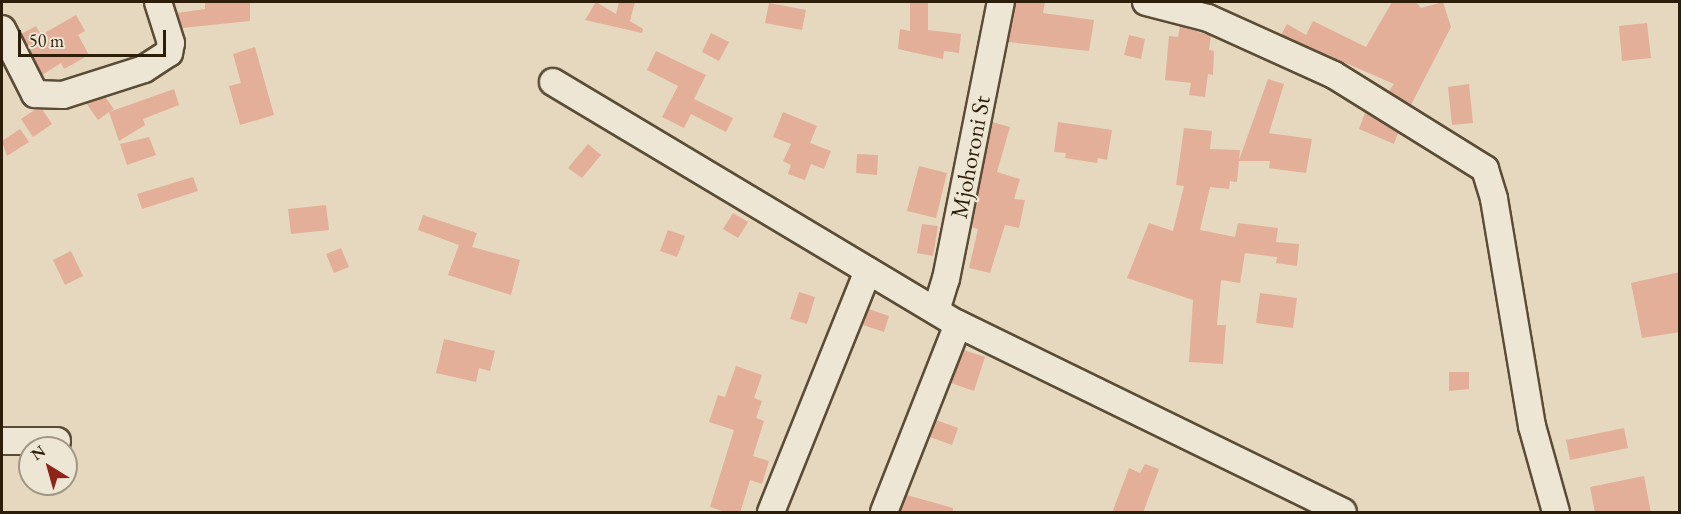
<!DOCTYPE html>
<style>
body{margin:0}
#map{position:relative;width:1681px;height:514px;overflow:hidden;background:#e5d8bf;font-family:"EB Garamond",serif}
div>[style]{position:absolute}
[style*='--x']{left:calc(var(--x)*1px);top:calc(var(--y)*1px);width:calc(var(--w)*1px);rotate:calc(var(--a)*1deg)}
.building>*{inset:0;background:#e3af99}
.roads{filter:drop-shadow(2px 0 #5b4c36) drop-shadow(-2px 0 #5b4c36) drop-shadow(0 2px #5b4c36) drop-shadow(0 -2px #5b4c36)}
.minor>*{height:26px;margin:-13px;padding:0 13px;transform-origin:13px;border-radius:13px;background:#eee6d5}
span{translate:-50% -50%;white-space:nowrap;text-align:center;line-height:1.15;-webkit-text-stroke:4.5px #eee6d5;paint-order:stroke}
.street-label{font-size:24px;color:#2d1e09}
.frame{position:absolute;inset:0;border:3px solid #2d1e09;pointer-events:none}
.north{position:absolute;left:18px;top:436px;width:60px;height:60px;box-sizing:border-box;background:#eee6d5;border:2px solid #a19683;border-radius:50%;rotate:323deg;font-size:16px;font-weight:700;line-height:24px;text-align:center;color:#2d1e09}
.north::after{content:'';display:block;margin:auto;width:21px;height:27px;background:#8f2418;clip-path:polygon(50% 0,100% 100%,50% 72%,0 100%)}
.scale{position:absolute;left:18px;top:30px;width:148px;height:27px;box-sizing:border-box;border:3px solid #2d1e09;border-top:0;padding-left:8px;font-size:18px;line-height:21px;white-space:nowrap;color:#2d1e09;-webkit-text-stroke:4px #eee6d5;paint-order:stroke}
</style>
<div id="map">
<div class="building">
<div style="clip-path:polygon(205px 2px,250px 2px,250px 21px,182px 28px,177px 13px,205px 9px)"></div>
<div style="clip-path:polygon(596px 2px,616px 14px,619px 2px,635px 2px,630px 21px,643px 29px,642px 33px,585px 20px)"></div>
<div style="clip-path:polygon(910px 2px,928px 2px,928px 30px,961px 34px,959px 53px,944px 51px,943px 59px,898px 49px,900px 29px,910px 31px)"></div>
<div style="clip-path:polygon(1016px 2px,1045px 2px,1043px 13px,1094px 20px,1089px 51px,1008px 42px)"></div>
<div style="clip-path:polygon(1392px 2px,1416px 2px,1421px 8px,1443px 2px,1451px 27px,1411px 105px,1389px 91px,1394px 84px,1281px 35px,1287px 24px,1306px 35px,1313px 21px,1366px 47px)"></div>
<div style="clip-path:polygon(769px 3px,806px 10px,802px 30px,765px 23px)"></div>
<div style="clip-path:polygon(76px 15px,85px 31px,78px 35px,89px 55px,64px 69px,61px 63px,42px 75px,21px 34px,36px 26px,41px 35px)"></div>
<div style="clip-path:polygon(1647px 23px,1651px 58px,1622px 61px,1619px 26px)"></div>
<div style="clip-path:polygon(1180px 26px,1211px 36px,1209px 50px,1214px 51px,1213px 75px,1208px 74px,1205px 97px,1189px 95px,1191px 83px,1165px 80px,1169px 36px,1178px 37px)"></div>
<div style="clip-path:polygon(711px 33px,729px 42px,719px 61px,702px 52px)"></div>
<div style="clip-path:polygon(1129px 35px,1145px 39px,1141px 59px,1124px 55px)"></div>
<div style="clip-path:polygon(255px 47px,274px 115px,240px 125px,229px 86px,241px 83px,233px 54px)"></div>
<div style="clip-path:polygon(656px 51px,706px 75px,694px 99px,733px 118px,726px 132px,691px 114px,684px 128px,662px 117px,678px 86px,647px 70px)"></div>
<div style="clip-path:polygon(1268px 79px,1284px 84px,1269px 133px,1312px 139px,1306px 173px,1269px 168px,1270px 161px,1239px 161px,1237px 182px,1230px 181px,1229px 189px,1210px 187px,1200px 230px,1235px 237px,1238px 223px,1278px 228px,1276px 242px,1299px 244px,1297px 266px,1276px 263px,1277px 257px,1245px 253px,1240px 283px,1221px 280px,1217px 325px,1226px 325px,1223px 364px,1189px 362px,1193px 300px,1127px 278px,1149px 223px,1173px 231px,1184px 186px,1176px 185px,1184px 128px,1212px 131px,1210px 149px,1240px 150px,1239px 160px)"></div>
<div style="clip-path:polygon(1469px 84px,1473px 123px,1452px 125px,1448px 87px)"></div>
<div style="clip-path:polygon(174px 89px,179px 105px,143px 119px,145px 125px,119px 141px,109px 112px,98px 120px,86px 103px,105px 97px,114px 109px,109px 112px)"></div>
<div style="clip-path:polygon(36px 109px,42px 109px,52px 124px,33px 137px,21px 119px)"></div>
<div style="clip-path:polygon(783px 112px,817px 126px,810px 143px,831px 151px,824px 169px,811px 164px,805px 180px,788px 174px,791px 165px,783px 161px,791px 144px,773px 137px)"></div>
<div style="clip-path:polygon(1365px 113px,1398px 133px,1394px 144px,1359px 129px)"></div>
<div style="clip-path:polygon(992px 122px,1010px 127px,997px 172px,1020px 179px,1014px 199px,1025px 200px,1019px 228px,1005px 225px,990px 273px,969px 268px,978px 229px,972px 227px)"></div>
<div style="clip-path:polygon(1058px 122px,1112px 130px,1107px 160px,1098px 158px,1097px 163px,1065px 158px,1066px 153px,1054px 152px)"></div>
<div style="clip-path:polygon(20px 129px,29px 142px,7px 156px,2px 141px)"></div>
<div style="clip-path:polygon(149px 137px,156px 155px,127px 165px,120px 144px)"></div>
<div style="clip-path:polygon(588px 144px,601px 155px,582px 178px,568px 168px)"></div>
<div style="clip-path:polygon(857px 154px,878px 155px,877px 175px,856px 173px)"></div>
<div style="clip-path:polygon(919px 166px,947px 173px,936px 218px,907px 211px)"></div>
<div style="clip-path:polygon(193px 177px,198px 191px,142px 209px,137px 194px)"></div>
<div style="clip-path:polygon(326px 205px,329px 230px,291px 234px,288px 209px)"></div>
<div style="clip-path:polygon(733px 213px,748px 222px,738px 238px,723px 229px)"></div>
<div style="clip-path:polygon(423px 215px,477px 233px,472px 247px,520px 260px,511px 295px,448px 275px,459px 245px,418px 230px)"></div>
<div style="clip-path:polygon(922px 224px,938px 226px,933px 256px,917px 253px)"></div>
<div style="clip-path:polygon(668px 230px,685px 236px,677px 257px,660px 251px)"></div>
<div style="clip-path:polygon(341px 248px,349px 267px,334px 273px,326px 254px)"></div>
<div style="clip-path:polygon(71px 251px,83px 276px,65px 285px,53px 260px)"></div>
<div style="clip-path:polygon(1680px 272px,1680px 332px,1642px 338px,1631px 283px)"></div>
<div style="clip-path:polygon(799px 292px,815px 297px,807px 324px,790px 319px)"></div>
<div style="clip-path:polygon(1260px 293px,1297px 298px,1293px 328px,1256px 323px)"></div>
<div style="clip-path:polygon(869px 309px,889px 316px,884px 332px,863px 325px)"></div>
<div style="clip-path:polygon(444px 339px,495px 351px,490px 371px,479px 368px,476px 382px,436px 373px)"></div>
<div style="clip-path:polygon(964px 350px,985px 357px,974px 391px,951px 383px)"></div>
<div style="clip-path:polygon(736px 366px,762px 375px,754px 398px,762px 401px,756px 418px,764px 421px,753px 456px,769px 461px,762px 484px,750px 480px,740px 513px,728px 513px,710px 507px,734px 430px,709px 422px,718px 395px,725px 397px)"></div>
<div style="clip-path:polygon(1449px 372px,1469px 372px,1469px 389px,1449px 391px)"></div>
<div style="clip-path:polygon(936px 420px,958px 428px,952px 445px,930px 437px)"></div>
<div style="clip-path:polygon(1624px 428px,1628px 448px,1570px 460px,1566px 440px)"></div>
<div style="clip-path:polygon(1145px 464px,1159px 469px,1143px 513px,1112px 513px,1129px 468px,1140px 473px)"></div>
<div style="clip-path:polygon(1644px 476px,1651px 513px,1595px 513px,1590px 487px)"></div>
<div style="clip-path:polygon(907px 495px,953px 508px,953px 513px,900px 513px)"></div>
</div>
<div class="roads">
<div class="minor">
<div style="--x:1146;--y:2;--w:64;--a:14.5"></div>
<div style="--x:1208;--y:18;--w:138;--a:24.3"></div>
<div style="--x:1334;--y:75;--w:178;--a:31.9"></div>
<div style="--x:1485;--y:169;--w:31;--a:73"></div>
<div style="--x:1494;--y:199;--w:230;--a:80.5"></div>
<div style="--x:1532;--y:426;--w:89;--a:74.4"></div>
<div style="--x:2;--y:29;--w:73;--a:63.1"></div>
<div style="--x:35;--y:94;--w:28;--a:2"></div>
<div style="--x:63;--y:95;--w:85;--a:-17.8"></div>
<div style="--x:144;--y:69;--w:30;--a:-33"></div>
<div style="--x:169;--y:53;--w:10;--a:-79"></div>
<div style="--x:171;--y:43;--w:43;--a:-107.6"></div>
<div style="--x:553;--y:82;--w:472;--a:30.9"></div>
<div style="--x:958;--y:324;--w:428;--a:26"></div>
<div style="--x:936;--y:311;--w:34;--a:-73"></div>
<div style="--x:946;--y:279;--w:282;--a:-78.8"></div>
<div style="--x:2;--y:441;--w:55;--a:0"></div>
<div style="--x:771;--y:512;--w:260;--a:-68.1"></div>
<div style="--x:884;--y:512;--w:202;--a:-68.5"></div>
</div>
</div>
<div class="street-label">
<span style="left:970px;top:157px;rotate:-79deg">Mjohoroni St</span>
</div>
<div class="frame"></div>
<div class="north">N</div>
<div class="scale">50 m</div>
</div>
